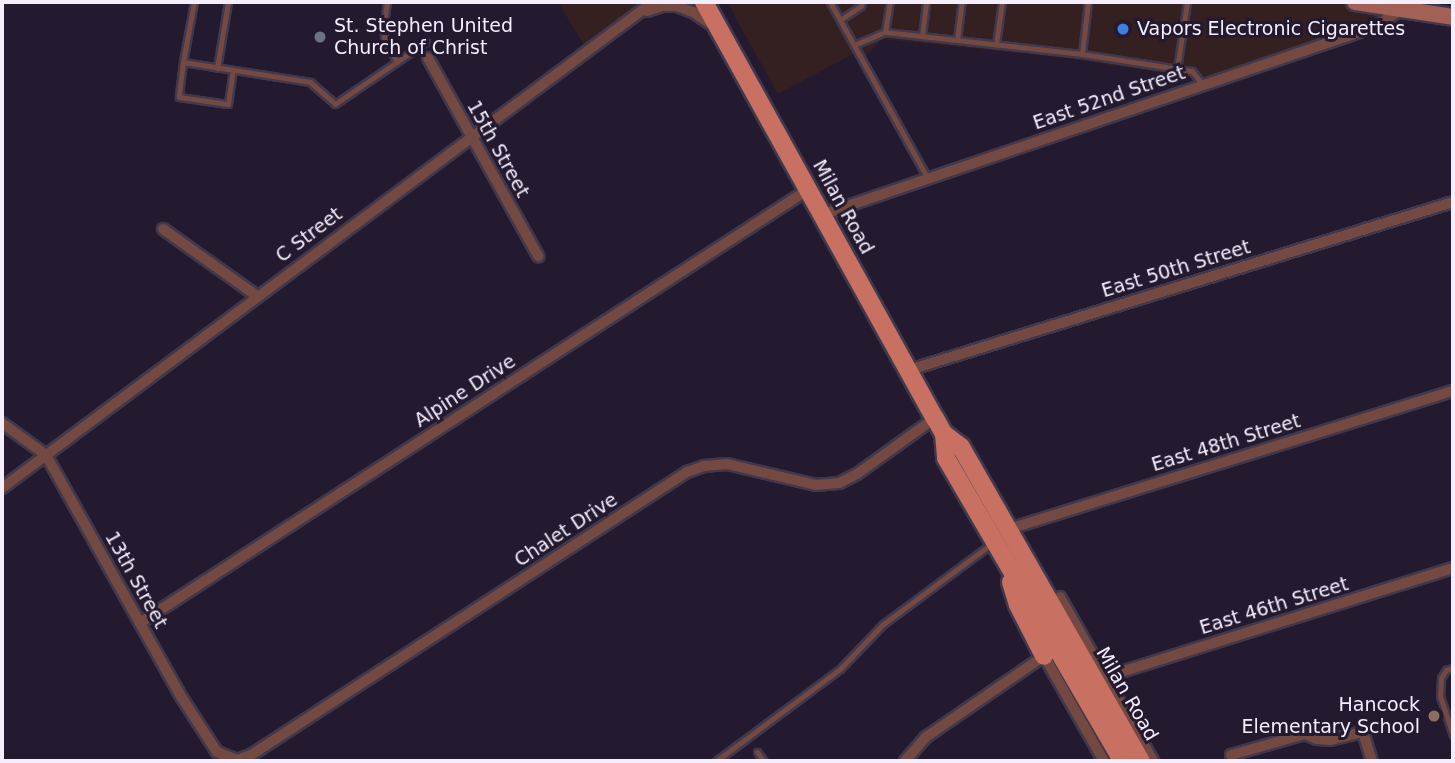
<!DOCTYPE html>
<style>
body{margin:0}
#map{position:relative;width:1455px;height:763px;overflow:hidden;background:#231a2f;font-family:"DejaVu Sans",sans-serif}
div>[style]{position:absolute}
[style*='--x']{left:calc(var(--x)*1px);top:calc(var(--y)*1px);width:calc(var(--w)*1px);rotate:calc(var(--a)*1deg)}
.commercial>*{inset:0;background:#342020}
.roads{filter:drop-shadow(2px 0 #40384c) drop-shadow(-2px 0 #40384c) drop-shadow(0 2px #40384c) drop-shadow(0 -2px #40384c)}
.lane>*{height:5px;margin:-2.5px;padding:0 2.5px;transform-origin:2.5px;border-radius:2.5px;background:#734942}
.street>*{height:10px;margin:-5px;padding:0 5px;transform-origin:5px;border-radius:5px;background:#734942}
.secondary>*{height:16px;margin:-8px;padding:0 8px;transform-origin:8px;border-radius:8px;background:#a36055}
.primary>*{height:18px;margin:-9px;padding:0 9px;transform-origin:9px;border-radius:9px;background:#c87163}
.dots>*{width:19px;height:19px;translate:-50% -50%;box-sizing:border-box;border:4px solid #231a2f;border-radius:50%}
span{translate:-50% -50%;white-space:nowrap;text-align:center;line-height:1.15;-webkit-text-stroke:6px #231a2f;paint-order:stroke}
.poi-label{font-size:19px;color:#f4eefd}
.left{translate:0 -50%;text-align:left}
.right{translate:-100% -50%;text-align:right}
.street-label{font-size:19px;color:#f4eefd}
.frame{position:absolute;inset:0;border:4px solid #f4eefd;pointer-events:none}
</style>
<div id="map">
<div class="commercial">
<div style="clip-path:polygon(558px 2px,654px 2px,584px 45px)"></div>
<div style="clip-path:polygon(727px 2px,1387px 2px,1370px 25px,1206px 80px,1066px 58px,882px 39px,859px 63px,853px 54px,778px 94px)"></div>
</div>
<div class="roads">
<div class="lane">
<div style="--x:194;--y:2;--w:61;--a:100.4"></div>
<div style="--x:183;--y:62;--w:129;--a:8.9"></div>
<div style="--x:310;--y:82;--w:33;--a:41"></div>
<div style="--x:335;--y:104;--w:110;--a:-34.3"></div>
<div style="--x:387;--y:2;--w:27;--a:98"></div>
<div style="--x:383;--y:29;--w:12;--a:81"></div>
<div style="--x:385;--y:41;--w:24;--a:60"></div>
<div style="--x:830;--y:2;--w:202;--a:61"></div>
<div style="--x:1088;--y:2;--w:52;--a:96.6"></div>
<div style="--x:1082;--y:54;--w:111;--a:8.8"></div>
<div style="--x:1192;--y:71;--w:16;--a:52"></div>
<div style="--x:840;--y:20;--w:25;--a:-34"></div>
<div style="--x:861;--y:6;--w:4;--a:-76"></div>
<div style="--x:885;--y:32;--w:30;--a:-81"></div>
<div style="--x:922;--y:36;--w:34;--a:-83"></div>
<div style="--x:957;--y:40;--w:38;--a:-83"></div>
<div style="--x:996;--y:44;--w:42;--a:-81.9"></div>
<div style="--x:854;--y:45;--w:34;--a:-23"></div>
<div style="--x:885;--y:32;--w:198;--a:6.4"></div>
<div style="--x:183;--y:62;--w:35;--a:97"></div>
<div style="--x:179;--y:97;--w:49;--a:8.1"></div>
<div style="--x:228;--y:104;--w:34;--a:-82"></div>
<div style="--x:217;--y:68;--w:67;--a:-80.5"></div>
<div style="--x:1177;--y:69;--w:68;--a:-81.5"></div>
<div style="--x:1453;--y:668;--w:7;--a:164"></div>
<div style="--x:1446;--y:670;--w:9;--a:122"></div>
<div style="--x:1441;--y:678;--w:18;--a:93"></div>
<div style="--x:1440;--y:696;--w:41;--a:71.6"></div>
<div style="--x:757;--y:752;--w:11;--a:52"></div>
<div style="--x:716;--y:761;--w:154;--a:-36.6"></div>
<div style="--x:840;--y:669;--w:61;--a:-46.3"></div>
<div style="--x:882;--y:625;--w:136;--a:-36.6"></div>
</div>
<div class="street">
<div style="--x:647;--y:11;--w:16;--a:-18"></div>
<div style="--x:662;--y:6;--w:15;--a:0"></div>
<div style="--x:677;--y:6;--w:17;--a:21"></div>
<div style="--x:693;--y:12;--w:27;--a:34"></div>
<div style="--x:428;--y:58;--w:227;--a:60.9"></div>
<div style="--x:824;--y:214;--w:553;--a:-18.76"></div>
<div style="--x:1348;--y:36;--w:32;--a:-20"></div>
<div style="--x:1378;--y:25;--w:29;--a:-34"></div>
<div style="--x:163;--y:229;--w:115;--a:35.5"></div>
<div style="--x:909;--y:370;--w:569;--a:-17.16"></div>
<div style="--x:2;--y:423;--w:54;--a:36"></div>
<div style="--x:46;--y:455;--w:278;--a:60.8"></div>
<div style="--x:182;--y:698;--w:64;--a:57.1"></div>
<div style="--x:217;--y:752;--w:22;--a:22"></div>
<div style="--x:237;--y:760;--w:15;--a:-20"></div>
<div style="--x:251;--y:755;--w:520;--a:-32.99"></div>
<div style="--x:687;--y:472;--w:18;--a:-19"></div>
<div style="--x:704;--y:466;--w:23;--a:-5"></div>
<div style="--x:727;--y:464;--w:91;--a:13.3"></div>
<div style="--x:816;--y:485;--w:23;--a:-5"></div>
<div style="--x:839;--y:483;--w:20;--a:-27"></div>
<div style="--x:857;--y:474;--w:96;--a:-35.7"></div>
<div style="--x:2;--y:488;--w:812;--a:-36.74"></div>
<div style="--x:1009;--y:529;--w:465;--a:-17.3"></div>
<div style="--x:1060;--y:597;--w:189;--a:60.4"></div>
<div style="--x:140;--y:623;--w:797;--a:-32.97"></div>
<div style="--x:1105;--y:677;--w:365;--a:-17.4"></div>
<div style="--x:1231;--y:755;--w:77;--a:-15.8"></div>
<div style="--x:1305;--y:734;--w:13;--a:23"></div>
<div style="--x:1317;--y:739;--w:13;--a:4"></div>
<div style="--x:1330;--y:740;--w:34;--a:-14"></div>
<div style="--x:1363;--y:732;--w:30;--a:73"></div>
<div style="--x:905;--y:761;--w:32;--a:-49"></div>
<div style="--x:926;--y:737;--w:143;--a:-34.5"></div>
<div style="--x:1044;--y:656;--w:121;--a:60.3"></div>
</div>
<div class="secondary">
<div style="--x:1355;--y:2;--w:99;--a:8.7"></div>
</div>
<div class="primary">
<div style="--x:704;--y:2;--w:476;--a:61"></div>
<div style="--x:935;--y:418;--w:18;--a:61"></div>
<div style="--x:944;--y:434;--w:24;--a:85"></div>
<div style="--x:946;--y:458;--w:350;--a:59.8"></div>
<div style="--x:944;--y:434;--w:21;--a:37"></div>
<div style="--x:961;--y:447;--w:362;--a:60.2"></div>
<div style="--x:1011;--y:582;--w:24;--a:73"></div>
<div style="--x:1018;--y:605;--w:57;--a:63"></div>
</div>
</div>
<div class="dots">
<div style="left:1123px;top:29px;background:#3f7fe0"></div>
<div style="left:320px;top:37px;background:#6b7280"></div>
<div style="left:1434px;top:716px;background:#8d6e63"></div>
</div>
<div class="poi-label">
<span class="left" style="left:334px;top:37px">St. Stephen United<br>Church of Christ</span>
<span class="left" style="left:1137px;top:29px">Vapors Electronic Cigarettes</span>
<span class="right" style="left:1420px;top:716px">Hancock<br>Elementary School</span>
</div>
<div class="street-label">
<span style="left:1109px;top:98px;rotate:-19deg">East 52nd Street</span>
<span style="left:498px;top:149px;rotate:61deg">15th Street</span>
<span style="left:843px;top:207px;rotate:61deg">Milan Road</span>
<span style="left:309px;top:235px;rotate:-37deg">C Street</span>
<span style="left:1176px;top:269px;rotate:-17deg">East 50th Street</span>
<span style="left:465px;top:391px;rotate:-33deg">Alpine Drive</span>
<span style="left:1226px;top:443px;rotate:-17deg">East 48th Street</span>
<span style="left:566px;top:530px;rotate:-33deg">Chalet Drive</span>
<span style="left:136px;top:580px;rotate:61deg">13th Street</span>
<span style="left:1274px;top:606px;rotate:-17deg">East 46th Street</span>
<span style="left:1127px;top:694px;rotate:60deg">Milan Road</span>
</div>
<div class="frame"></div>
</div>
